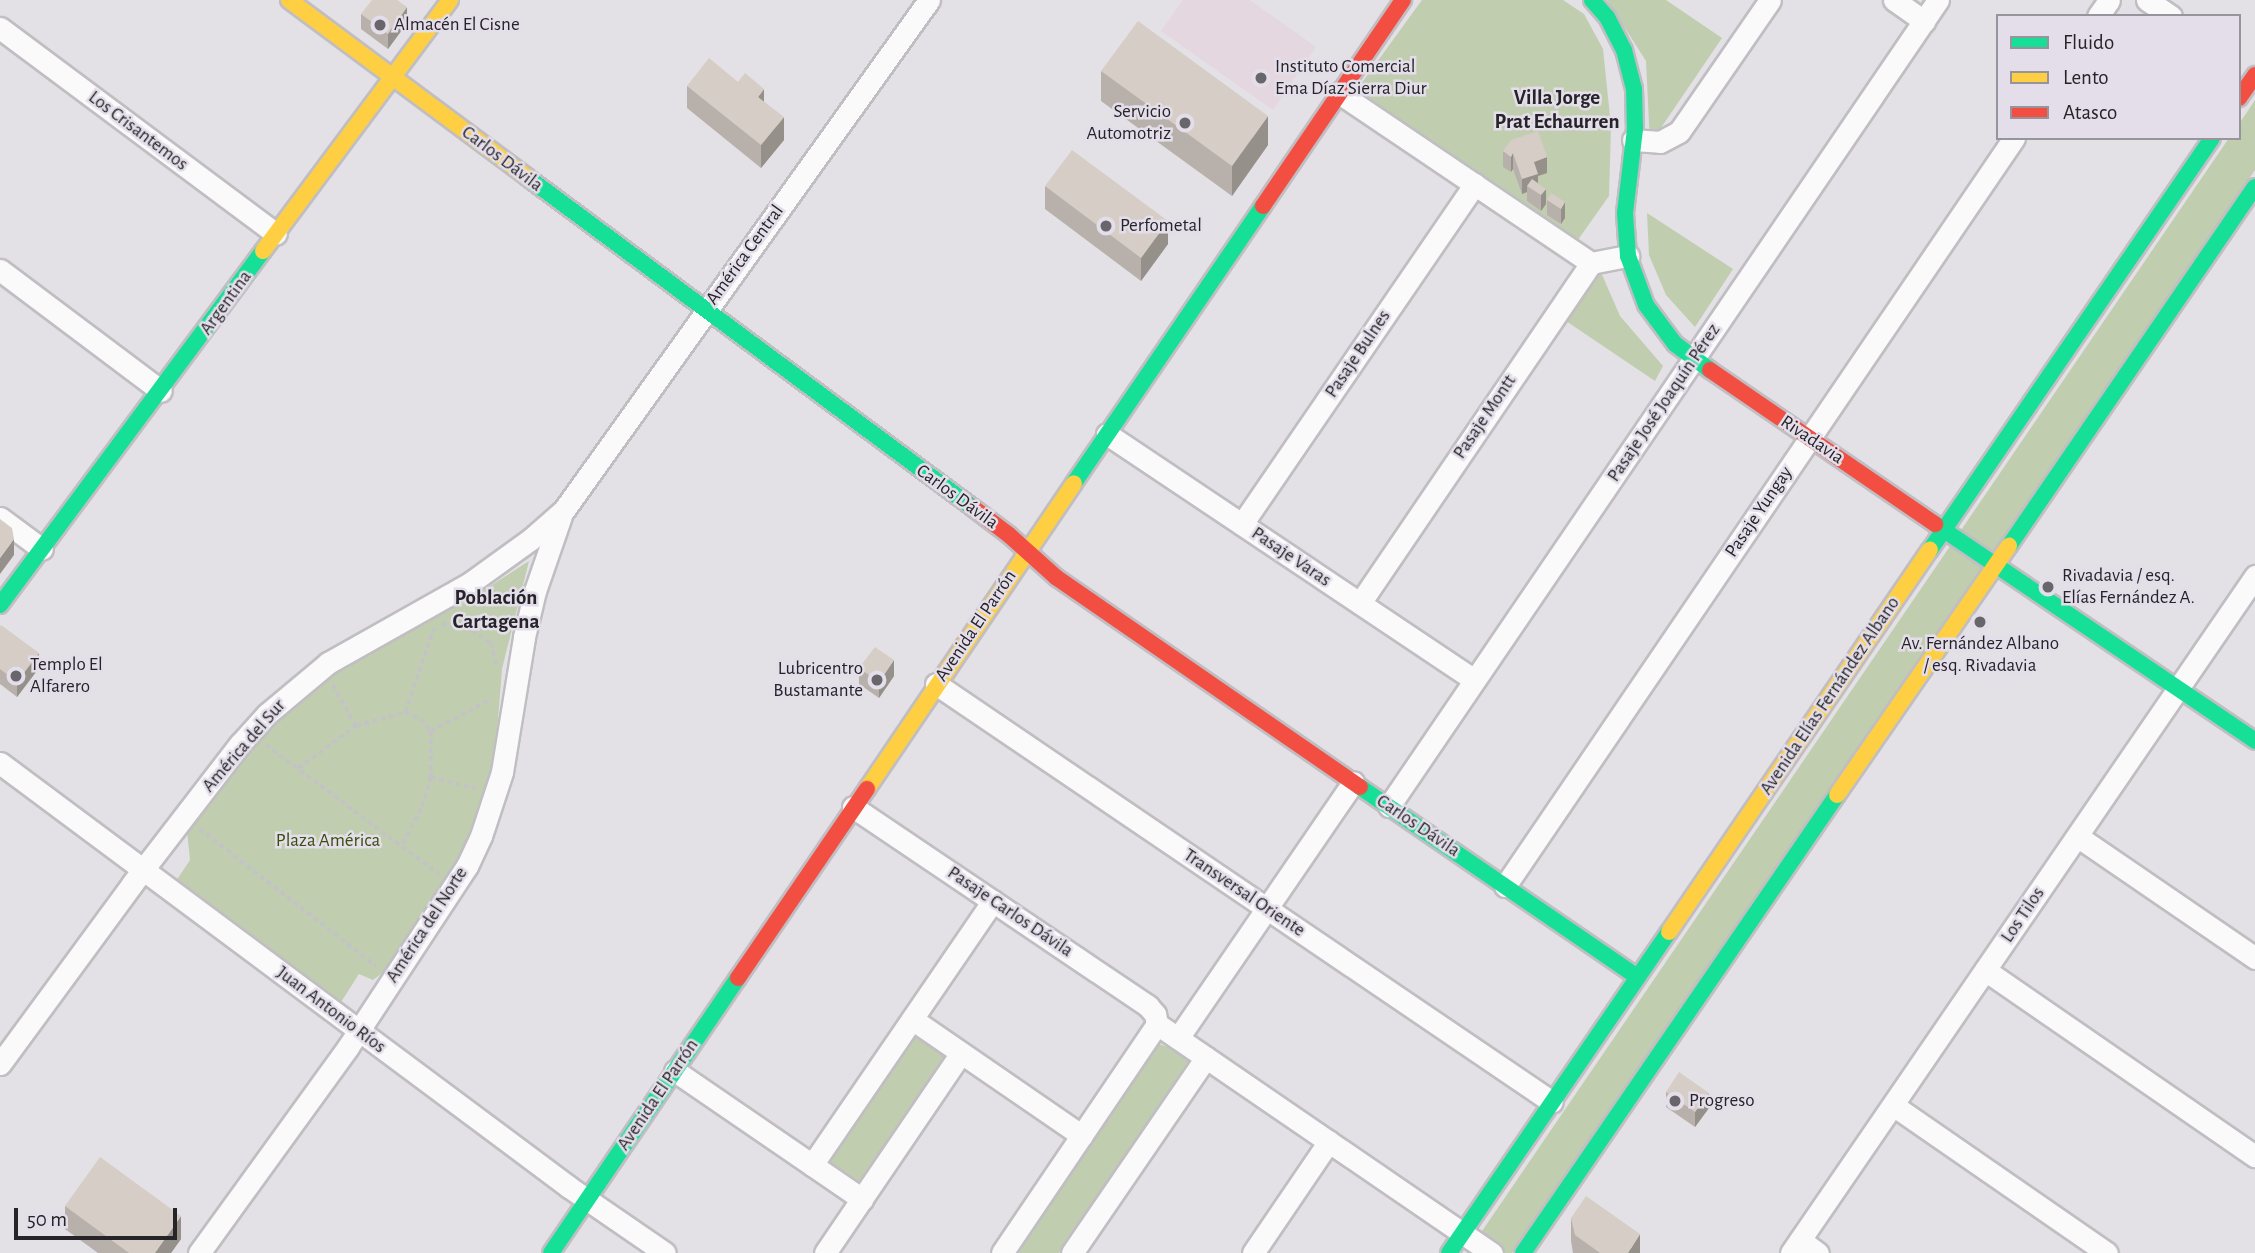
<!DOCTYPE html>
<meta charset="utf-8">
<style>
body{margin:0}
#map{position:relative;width:2255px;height:1253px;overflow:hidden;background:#e3e1e6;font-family:"Alegreya Sans",sans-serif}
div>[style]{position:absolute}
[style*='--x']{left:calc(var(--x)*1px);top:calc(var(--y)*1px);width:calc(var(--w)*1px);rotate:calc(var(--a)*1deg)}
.education>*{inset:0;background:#e5d7df}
.green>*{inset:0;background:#c1cdaf}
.path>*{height:3.5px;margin-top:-1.75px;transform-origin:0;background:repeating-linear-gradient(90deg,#c3c3c5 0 5px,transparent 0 8.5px)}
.roads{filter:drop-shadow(2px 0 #c0bec2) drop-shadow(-2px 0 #c0bec2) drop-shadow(0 2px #c0bec2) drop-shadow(0 -2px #c0bec2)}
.street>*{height:21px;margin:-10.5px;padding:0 10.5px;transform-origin:10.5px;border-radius:10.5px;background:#fbfafb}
.fast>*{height:16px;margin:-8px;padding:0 8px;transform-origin:8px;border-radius:8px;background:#16e098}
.slow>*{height:16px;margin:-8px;padding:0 8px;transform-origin:8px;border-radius:8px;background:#ffcf43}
.jam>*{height:16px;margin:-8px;padding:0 8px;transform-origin:8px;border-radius:8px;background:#f24e42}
.wall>*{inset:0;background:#b8b0aa}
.shaded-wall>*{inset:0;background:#96908b}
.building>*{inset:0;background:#d6cdc6}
.dots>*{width:19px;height:19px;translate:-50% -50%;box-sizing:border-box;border:4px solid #e3dee9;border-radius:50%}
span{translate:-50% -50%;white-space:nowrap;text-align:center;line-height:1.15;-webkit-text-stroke:5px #e3dee9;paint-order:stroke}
.poi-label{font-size:19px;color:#262428}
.left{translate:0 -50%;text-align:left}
.right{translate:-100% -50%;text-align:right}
.street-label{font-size:19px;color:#262428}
.park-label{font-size:19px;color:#3a4e0b}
.neighbourhood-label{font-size:21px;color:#262428;font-weight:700}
.legend{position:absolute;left:1996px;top:14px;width:245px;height:126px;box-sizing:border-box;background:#e3dee9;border:2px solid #97949c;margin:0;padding:9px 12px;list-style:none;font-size:21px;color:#262428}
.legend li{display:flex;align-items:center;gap:14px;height:35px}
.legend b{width:35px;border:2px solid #97949c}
.scale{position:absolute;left:14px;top:1208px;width:163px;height:32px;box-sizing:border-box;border:4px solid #262428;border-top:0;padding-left:9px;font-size:21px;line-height:24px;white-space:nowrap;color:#262428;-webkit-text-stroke:5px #e3dee9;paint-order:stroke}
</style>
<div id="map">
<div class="education">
<div style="clip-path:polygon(1183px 0,1250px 0,1316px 47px,1273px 110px,1161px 31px)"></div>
</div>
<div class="green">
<div style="clip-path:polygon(1422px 0,1563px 0,1584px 14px,1603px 49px,1611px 126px,1609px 196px,1575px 244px,1353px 95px)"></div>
<div style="clip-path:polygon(1607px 0,1666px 0,1722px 38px,1650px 144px,1646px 61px)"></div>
<div style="clip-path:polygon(2255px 100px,2255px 170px,1512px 1253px,1467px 1253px,2229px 138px,2239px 138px,2239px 124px)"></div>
<div style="clip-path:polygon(1647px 213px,1733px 269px,1695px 327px,1666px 295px,1649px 255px)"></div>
<div style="clip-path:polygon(1597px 263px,1620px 316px,1663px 366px,1655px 381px,1560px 317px)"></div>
<div style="clip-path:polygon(529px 561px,502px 669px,494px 771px,461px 856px,390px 967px,373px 980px,359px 974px,341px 1002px,176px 881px,190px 860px,187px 831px,252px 739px,338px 668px,399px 632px,464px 603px)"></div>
<div style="clip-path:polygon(913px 1031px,951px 1057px,863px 1187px,825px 1161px)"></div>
<div style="clip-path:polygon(1159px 1044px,1193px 1056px,1059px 1253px,1018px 1253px)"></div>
</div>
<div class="path">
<div style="--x:442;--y:624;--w:31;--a:11"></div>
<div style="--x:472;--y:630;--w:23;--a:34"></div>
<div style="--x:491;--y:643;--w:23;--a:75"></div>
<div style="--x:333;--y:685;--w:47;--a:60.7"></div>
<div style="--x:405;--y:712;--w:89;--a:-71"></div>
<div style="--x:431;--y:731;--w:68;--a:-28.1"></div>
<div style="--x:266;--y:745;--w:216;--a:36.7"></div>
<div style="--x:298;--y:768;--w:72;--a:-35.9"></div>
<div style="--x:356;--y:726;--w:51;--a:-15.9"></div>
<div style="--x:405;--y:712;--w:17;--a:24"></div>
<div style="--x:421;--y:719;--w:16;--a:50"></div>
<div style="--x:431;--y:731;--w:46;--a:90"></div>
<div style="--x:431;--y:777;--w:34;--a:107"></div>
<div style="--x:421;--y:809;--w:42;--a:117.2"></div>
<div style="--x:431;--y:777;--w:47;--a:14.9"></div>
<div style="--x:200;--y:829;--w:223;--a:37.9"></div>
</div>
<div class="roads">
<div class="street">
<div style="--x:1894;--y:0;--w:37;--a:35"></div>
<div style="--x:2147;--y:0;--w:29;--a:34"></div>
<div style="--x:2098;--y:16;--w:19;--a:-55"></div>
<div style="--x:0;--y:28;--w:344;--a:36.7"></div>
<div style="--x:1339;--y:93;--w:304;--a:34"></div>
<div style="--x:1633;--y:140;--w:27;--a:4"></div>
<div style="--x:1660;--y:142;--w:21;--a:-28"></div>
<div style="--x:1679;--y:132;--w:160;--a:-55.4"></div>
<div style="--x:0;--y:270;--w:201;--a:36.9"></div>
<div style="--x:1107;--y:434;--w:442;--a:33.8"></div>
<div style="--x:0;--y:518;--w:52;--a:36.4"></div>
<div style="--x:1242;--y:524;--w:412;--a:-55.6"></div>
<div style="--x:1360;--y:603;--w:411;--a:-55.8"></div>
<div style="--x:1591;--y:263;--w:38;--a:-11"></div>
<div style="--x:936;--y:684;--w:744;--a:34.16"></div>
<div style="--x:0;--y:763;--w:710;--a:36.69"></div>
<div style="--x:569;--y:1187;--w:116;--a:34.5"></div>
<div style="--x:1389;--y:806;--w:975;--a:-55.74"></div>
<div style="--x:853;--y:807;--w:356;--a:34"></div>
<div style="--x:1148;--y:1006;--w:11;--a:49"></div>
<div style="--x:1155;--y:1014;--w:10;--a:79"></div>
<div style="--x:2077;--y:836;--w:216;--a:34.4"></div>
<div style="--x:1505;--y:886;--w:905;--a:-55.77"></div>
<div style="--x:1985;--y:970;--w:328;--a:34.6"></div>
<div style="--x:912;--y:1019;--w:206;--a:34.5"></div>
<div style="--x:1157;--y:1024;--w:406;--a:34.4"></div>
<div style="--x:1178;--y:1038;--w:310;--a:-55.6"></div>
<div style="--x:0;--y:1064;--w:223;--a:-53.7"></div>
<div style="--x:132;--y:884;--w:177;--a:-52.4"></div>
<div style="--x:240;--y:744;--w:40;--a:-48"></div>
<div style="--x:267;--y:714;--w:80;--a:-39.9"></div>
<div style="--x:328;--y:663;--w:163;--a:-29.4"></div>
<div style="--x:470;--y:583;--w:75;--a:-35.8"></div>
<div style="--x:531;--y:539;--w:44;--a:-41.3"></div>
<div style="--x:564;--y:510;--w:627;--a:-54.41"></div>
<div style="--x:675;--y:1071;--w:227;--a:34.4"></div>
<div style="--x:1893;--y:1105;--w:260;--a:34.7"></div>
<div style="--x:812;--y:1165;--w:320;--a:-55.6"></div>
<div style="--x:1800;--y:1240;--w:22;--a:36"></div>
<div style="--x:199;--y:1253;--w:254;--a:-54.1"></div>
<div style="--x:348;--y:1047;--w:217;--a:-56.7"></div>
<div style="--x:467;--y:866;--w:33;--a:-65"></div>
<div style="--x:481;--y:836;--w:67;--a:-71.8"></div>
<div style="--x:502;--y:772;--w:137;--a:-80.7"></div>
<div style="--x:524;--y:637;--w:47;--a:-76.6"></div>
<div style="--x:535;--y:591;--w:79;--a:-70.9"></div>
<div style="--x:825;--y:1253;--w:242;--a:-55.8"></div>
<div style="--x:1002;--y:1253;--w:277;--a:-55.9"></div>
<div style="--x:1072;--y:1253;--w:237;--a:-55.6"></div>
<div style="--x:1253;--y:1253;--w:135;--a:-55.8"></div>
<div style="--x:1791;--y:1253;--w:821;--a:-55.57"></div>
</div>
<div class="fast">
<div style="--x:1592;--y:0;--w:23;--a:49"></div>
<div style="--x:1607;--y:17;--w:37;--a:63"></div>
<div style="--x:1624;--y:50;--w:40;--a:75.6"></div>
<div style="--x:1634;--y:89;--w:40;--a:88.6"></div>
<div style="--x:1635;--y:129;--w:85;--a:96.8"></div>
<div style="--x:1625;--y:213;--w:43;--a:86"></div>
<div style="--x:1628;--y:256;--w:52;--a:69.8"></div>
<div style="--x:1646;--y:305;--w:49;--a:53.4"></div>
<div style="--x:1675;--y:344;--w:44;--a:36.6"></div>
<div style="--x:527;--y:177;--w:554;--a:36.56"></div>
<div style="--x:1074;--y:483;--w:335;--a:-55.7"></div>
<div style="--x:1935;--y:524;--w:387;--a:34.1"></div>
<div style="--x:2009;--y:546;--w:435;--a:-55.6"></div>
<div style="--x:1930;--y:550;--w:499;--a:-55.6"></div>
<div style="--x:0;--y:605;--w:441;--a:-53.4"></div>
<div style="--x:1360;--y:787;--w:336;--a:34.4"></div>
<div style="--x:551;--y:1253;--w:333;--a:-55.8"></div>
<div style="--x:1449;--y:1253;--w:389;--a:-55.6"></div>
<div style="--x:1523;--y:1253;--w:555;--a:-55.57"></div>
</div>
<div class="slow">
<div style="--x:289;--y:0;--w:297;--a:36.6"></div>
<div style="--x:263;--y:251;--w:313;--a:-53.3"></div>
<div style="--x:867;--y:789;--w:369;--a:-55.9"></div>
<div style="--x:1837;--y:795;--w:303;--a:-55.4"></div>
<div style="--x:1669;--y:932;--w:463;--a:-55.7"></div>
</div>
<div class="jam">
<div style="--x:2239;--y:98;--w:28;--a:-55"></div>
<div style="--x:1263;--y:206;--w:249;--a:-55.8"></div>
<div style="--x:1710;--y:370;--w:273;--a:34.4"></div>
<div style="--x:972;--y:507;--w:46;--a:37.1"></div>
<div style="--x:1009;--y:535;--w:64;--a:41.9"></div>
<div style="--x:1057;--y:578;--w:368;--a:34.6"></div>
<div style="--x:738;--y:978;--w:229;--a:-55.7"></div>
</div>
</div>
<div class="wall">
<div style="clip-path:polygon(361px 14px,407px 23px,388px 49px,361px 29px)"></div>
<div style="clip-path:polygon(1101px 71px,1268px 145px,1232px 196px,1101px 101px)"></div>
<div style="clip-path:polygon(738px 82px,764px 102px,784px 140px,761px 168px,687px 108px,687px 86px)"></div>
<div style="clip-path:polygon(1538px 131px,1547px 173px,1538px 176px,1538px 183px,1546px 204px,1541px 211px,1527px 201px,1527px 192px,1522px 194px,1513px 169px,1511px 172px,1503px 167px,1503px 151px)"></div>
<div style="clip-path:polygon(1045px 186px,1168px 244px,1141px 281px,1045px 209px)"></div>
<div style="clip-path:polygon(1547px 200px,1565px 202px,1565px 218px,1561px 224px,1547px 215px)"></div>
<div style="clip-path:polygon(0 627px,39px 668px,17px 697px,0 684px)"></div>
<div style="clip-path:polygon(859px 668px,894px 676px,879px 698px,859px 684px)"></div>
<div style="clip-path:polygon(1666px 1092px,1709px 1108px,1695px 1127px,1666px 1107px)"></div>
<div style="clip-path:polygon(65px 1206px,181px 1239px,171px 1253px,98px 1253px,65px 1229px)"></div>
<div style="clip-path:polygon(1571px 1218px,1640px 1253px,1573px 1253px,1571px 1241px)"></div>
</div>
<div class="shaded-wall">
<div style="clip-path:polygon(407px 7px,407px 23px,388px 49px,388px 34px)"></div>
<div style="clip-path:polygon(764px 89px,764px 112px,758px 97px)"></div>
<div style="clip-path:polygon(1268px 116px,1268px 145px,1232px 196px,1232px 166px)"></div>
<div style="clip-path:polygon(784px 117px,784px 140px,761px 168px,761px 145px)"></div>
<div style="clip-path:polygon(1513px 153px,1513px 169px,1511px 172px,1511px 157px)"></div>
<div style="clip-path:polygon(1547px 157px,1547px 173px,1538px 176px,1538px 189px,1527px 186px,1527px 192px,1522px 194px,1522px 179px,1534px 162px)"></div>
<div style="clip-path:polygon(1546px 189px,1546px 204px,1541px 211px,1541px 195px)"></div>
<div style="clip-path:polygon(1565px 202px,1565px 218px,1561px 224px,1561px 209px)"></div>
<div style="clip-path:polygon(1168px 221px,1168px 244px,1141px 281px,1141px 258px)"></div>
<div style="clip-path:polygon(14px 539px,14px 555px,0 574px,0 558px)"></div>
<div style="clip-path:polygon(39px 653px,39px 668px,17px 697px,17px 682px)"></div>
<div style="clip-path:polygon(894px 660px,894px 676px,879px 698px,879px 682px)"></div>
<div style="clip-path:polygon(1709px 1093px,1709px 1108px,1695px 1127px,1695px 1112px)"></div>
<div style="clip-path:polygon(181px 1216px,181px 1239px,171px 1253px,155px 1253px)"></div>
<div style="clip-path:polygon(1640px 1234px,1640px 1253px,1628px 1253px)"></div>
</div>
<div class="building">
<div style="clip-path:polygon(372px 0,397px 0,407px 7px,388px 34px,361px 14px)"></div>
<div style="clip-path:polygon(1138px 21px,1268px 116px,1232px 166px,1101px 71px)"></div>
<div style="clip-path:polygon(709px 58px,738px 82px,745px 73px,764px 89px,758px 97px,784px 117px,761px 145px,687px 86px)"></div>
<div style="clip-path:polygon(1538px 131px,1547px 157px,1534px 162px,1538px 174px,1522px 179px,1513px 153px,1511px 157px,1503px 151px,1511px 140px)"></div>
<div style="clip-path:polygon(1072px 150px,1168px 221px,1141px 258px,1045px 186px)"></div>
<div style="clip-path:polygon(1532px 179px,1546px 189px,1541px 195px,1527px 186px)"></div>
<div style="clip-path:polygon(1551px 193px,1565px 202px,1561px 209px,1547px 200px)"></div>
<div style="clip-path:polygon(0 519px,12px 528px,14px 539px,0 558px)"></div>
<div style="clip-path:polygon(1px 625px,39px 653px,17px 682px,0 669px,0 627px)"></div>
<div style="clip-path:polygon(875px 647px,894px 660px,879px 682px,859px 668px)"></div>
<div style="clip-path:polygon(1679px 1072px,1709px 1093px,1695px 1112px,1666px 1092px)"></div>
<div style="clip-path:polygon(100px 1157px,181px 1216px,155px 1253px,129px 1253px,65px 1206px)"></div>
<div style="clip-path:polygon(1586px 1196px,1640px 1234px,1628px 1253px,1600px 1253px,1575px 1235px,1571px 1218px)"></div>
</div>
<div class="dots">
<div style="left:380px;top:25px;background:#68666a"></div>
<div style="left:1261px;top:78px;background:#68666a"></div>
<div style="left:1185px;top:123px;background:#68666a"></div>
<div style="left:1106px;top:226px;background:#68666a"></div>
<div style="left:2048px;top:587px;background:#68666a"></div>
<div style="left:1980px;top:622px;background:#68666a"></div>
<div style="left:16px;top:676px;background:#68666a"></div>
<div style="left:877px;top:680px;background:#68666a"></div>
<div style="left:1675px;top:1101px;background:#68666a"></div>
</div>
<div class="poi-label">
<span class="left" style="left:394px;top:25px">Almacén El Cisne</span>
<span class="left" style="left:1275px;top:78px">Instituto Comercial<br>Ema Díaz Sierra Diur</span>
<span class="right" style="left:1171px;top:123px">Servicio<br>Automotriz</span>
<span class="left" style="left:1120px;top:226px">Perfometal</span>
<span class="left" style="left:2062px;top:587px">Rivadavia / esq.<br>Elías Fernández A.</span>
<span style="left:1980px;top:655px">Av. Fernández Albano<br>/ esq. Rivadavia</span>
<span class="left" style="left:30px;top:676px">Templo El<br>Alfarero</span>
<span class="right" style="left:863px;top:680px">Lubricentro<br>Bustamante</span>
<span class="left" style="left:1689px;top:1101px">Progreso</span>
</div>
<div class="street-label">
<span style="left:138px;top:131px;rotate:37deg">Los Crisantemos</span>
<span style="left:502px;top:159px;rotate:37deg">Carlos Dávila</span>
<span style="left:745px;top:255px;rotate:-54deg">América Central</span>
<span style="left:226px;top:303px;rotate:-54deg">Argentina</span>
<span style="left:1358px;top:354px;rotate:-56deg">Pasaje Bulnes</span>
<span style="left:1664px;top:403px;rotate:-56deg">Pasaje José Joaquín Pérez</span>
<span style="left:1485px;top:417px;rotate:-56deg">Pasaje Montt</span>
<span style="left:1812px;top:440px;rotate:34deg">Rivadavia</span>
<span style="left:957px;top:497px;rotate:36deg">Carlos Dávila</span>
<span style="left:1759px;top:512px;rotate:-56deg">Pasaje Yungay</span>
<span style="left:1291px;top:557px;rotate:34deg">Pasaje Varas</span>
<span style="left:976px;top:626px;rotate:-56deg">Avenida El Parrón</span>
<span style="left:1830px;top:696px;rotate:-56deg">Avenida Elías Fernández Albano</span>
<span style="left:244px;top:746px;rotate:-49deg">América del Sur</span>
<span style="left:1418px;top:826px;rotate:34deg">Carlos Dávila</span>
<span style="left:1244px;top:893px;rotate:34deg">Transversal Oriente</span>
<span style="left:1010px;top:912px;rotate:34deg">Pasaje Carlos Dávila</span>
<span style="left:2023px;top:915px;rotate:-56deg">Los Tilos</span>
<span style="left:427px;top:925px;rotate:-57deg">América del Norte</span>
<span style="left:331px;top:1010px;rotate:37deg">Juan Antonio Ríos</span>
<span style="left:658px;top:1095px;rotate:-56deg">Avenida El Parrón</span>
</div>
<div class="park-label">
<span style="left:328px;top:841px">Plaza América</span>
</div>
<div class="neighbourhood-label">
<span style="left:1557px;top:110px">Villa Jorge<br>Prat Echaurren</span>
<span style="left:496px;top:610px">Población<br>Cartagena</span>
</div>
<ul class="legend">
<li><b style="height:9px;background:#16e098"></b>Fluido</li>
<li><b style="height:9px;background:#ffcf43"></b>Lento</li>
<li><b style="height:9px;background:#f24e42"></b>Atasco</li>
</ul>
<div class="scale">50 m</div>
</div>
